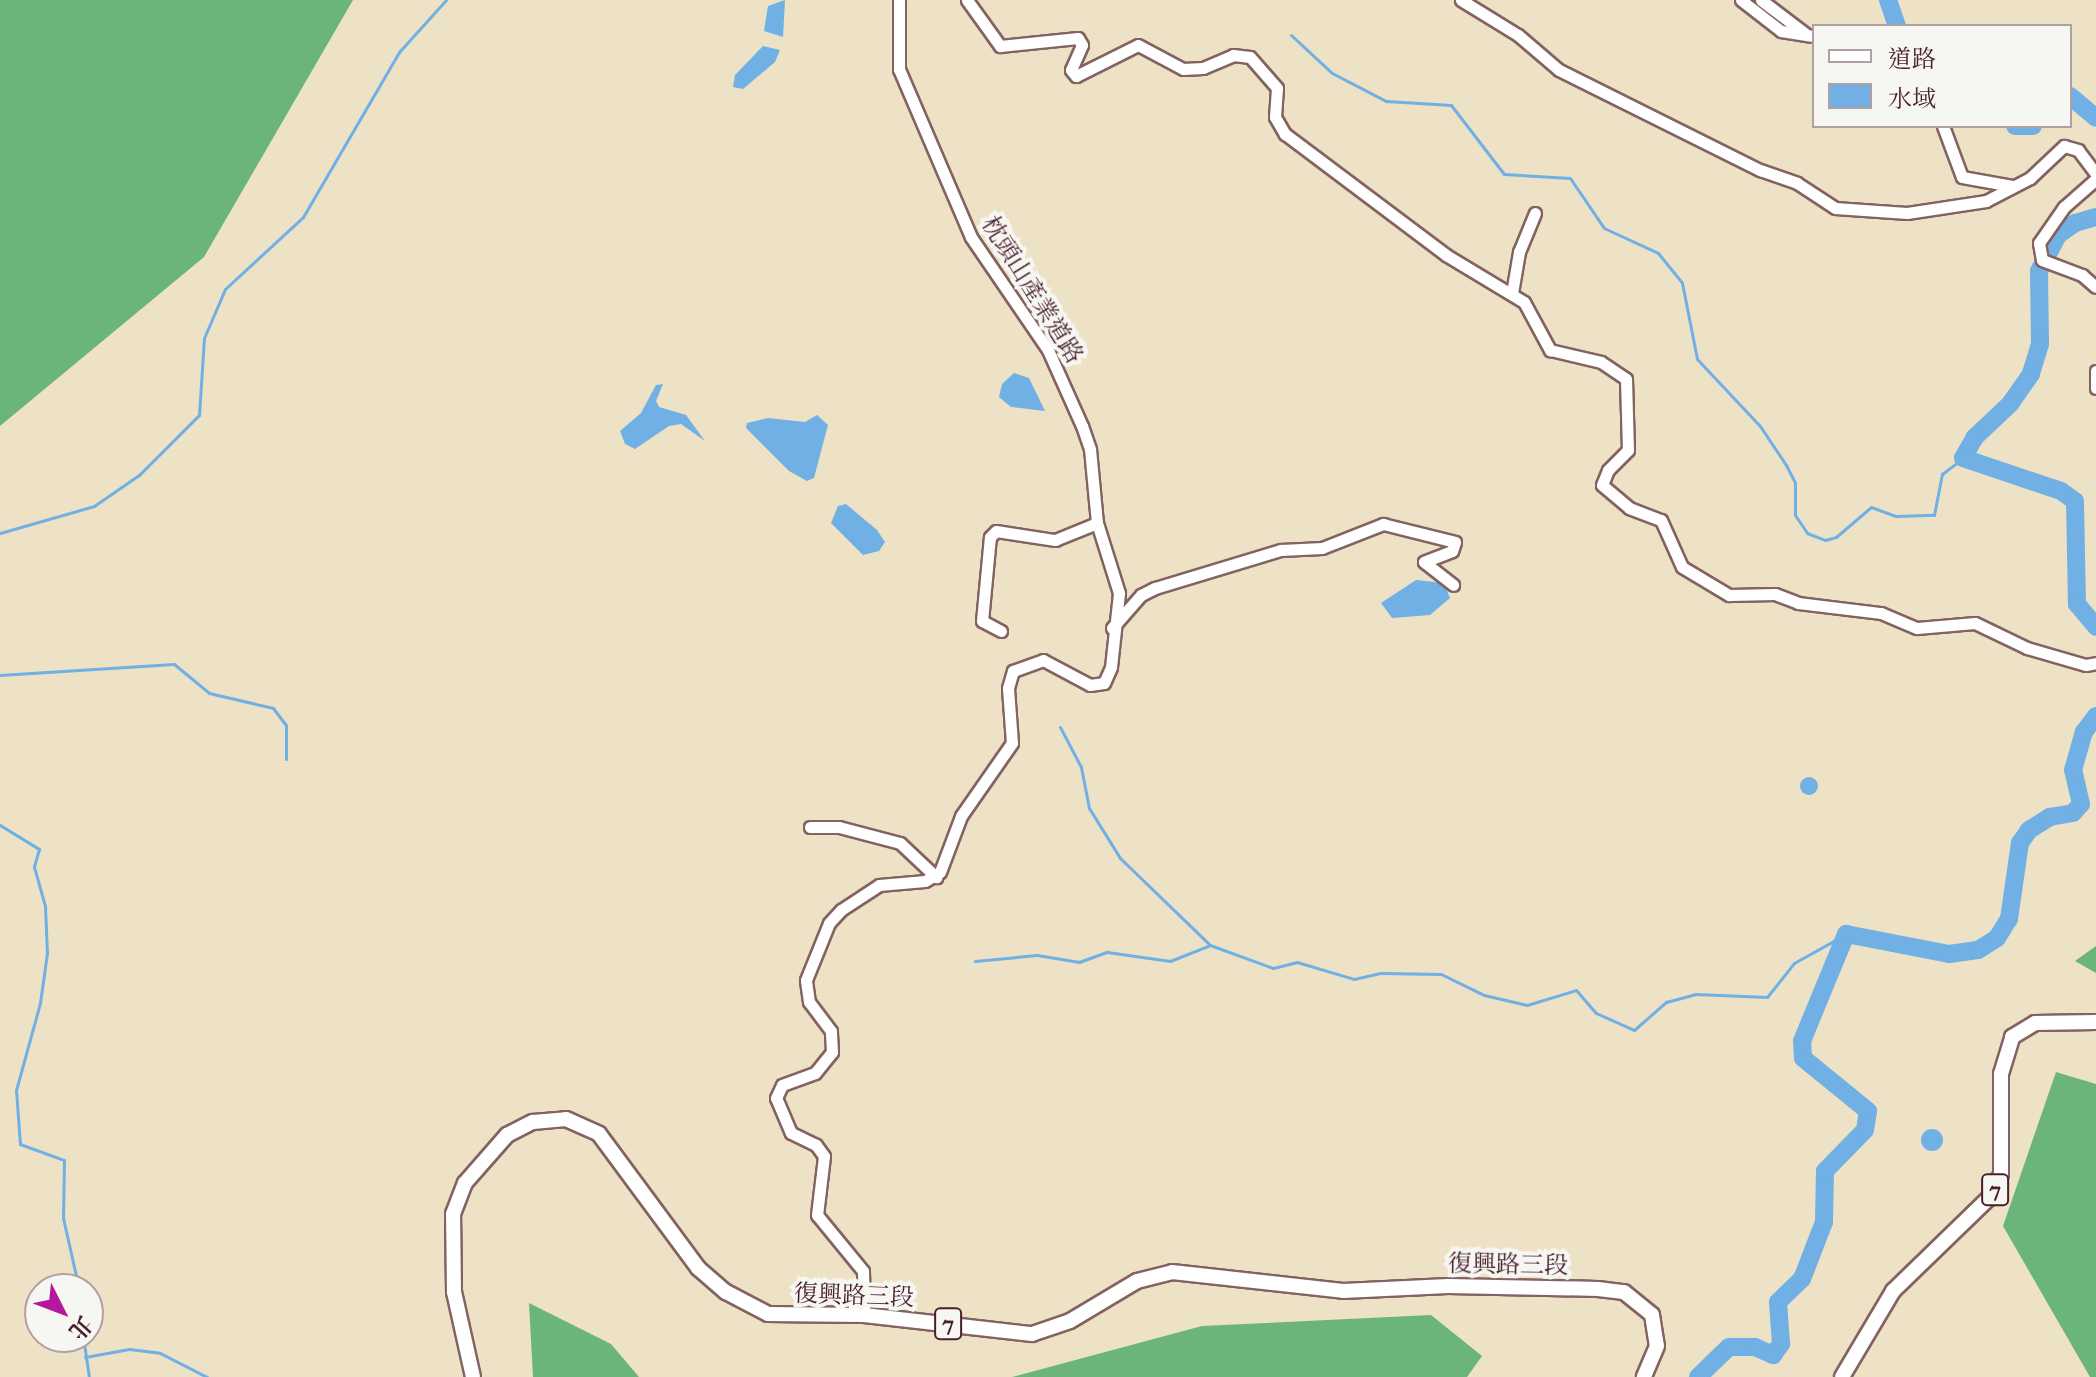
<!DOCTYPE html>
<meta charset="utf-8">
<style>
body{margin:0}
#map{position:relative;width:2096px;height:1377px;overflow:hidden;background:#ede2c5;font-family:"IM FELL Great Primer","Noto Serif TC",serif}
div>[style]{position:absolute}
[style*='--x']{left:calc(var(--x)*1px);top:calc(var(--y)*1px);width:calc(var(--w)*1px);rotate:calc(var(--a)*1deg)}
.forest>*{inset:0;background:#6bb47b}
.water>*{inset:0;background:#70b0e4}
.round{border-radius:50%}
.stream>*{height:3px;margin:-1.5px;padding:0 1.5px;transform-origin:1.5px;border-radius:1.5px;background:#70b0e4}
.river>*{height:18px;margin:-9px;padding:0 9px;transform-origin:9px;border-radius:9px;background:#70b0e4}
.roads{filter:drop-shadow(2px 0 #836361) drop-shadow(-2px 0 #836361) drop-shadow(0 2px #836361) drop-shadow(0 -2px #836361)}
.minor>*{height:11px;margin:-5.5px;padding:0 5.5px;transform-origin:5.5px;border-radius:5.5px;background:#fff}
.major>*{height:14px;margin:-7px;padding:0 7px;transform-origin:7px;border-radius:7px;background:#fff}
span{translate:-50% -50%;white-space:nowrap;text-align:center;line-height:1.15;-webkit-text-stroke:8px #f6f6f2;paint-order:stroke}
.shield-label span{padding:2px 6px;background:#f6f6f2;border:2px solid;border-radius:6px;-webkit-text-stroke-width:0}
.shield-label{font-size:22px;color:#4a1f2b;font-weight:700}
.street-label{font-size:24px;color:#4a1f2b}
.legend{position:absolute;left:1812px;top:24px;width:260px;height:104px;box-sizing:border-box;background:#f6f6f2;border:2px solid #b1a0a2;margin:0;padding:10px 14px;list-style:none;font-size:24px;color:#4a1f2b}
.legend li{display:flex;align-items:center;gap:16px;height:40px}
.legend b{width:40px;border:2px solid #b1a0a2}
.north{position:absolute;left:24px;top:1273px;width:80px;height:80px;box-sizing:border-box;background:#f6f6f2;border:2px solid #b1a0a2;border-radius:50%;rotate:132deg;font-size:22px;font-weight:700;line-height:32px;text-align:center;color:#4a1f2b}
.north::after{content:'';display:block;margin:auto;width:28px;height:36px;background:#b5179e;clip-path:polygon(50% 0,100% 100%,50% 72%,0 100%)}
</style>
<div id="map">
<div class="forest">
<div style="clip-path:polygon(0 0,353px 0,204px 257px,0 426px)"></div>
<div style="clip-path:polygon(2096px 946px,2096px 973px,2075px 961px)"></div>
<div style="clip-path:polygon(2056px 1072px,2096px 1084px,2096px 1377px,2090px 1377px,2003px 1226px)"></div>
<div style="clip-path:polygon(529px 1303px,611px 1344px,639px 1377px,533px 1377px)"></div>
<div style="clip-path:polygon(1431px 1315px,1482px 1356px,1467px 1377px,1012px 1377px,1202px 1326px)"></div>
</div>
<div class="water">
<div style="clip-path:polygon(785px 0,783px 37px,764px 31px,768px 6px)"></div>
<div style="clip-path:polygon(763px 46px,780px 50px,775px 62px,743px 89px,733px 87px,735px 75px)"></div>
<div style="clip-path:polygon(1014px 373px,1029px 378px,1045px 411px,1011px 407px,999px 397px,1002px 384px)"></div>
<div style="clip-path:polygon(663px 384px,656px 401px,659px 407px,686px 415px,705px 441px,681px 424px,669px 426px,635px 449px,625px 444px,620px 431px,641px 413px,656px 385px)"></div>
<div style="clip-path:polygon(817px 415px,828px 425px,814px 478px,807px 481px,789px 471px,746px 428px,747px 423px,768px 418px,805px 422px)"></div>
<div style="clip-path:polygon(846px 504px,877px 530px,885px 542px,879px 551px,863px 555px,831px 523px,838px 506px)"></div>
<div style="clip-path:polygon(1416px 580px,1444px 583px,1450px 598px,1430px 615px,1392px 618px,1381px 603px)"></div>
<div class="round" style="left:1800px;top:777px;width:18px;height:18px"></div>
<div class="round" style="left:1921px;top:1129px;width:22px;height:22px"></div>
</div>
<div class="stream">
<div style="--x:1291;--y:35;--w:56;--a:42.8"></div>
<div style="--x:1332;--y:73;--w:61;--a:27.4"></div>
<div style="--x:1386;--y:101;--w:65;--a:3.5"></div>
<div style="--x:1451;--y:105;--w:87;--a:52.5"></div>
<div style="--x:1504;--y:174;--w:66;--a:3.5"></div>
<div style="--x:1570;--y:178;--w:60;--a:55.8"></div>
<div style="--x:1604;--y:228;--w:60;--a:24.8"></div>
<div style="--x:1658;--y:253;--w:38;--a:51"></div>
<div style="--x:1682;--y:283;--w:77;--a:78.8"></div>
<div style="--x:1697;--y:359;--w:92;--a:46.8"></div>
<div style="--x:1760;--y:426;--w:47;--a:56.3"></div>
<div style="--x:1786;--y:465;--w:20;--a:63"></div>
<div style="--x:1795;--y:483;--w:32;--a:90"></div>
<div style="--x:1795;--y:515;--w:22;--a:56"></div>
<div style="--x:1807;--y:533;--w:19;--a:21"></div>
<div style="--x:1825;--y:540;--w:11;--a:-15"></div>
<div style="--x:1836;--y:537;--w:46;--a:-40.6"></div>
<div style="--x:1871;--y:507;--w:27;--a:20"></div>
<div style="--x:1896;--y:516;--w:38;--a:-2"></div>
<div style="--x:1934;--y:515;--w:42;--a:-79"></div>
<div style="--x:1942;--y:474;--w:26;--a:-37"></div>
<div style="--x:0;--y:533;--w:98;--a:-16"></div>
<div style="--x:94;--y:506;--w:55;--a:-34.6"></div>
<div style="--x:139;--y:475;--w:85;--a:-45"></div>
<div style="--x:199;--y:415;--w:77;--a:-86.3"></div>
<div style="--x:204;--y:338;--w:53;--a:-66.8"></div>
<div style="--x:225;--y:289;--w:106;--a:-42.7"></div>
<div style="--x:303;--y:217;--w:191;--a:-59.8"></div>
<div style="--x:399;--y:52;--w:70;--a:-47.9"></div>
<div style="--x:0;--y:675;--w:174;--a:-3.6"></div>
<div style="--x:174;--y:664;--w:45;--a:39.6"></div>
<div style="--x:209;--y:693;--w:66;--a:13.2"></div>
<div style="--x:273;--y:708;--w:21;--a:53"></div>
<div style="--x:286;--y:725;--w:34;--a:90"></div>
<div style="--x:1060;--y:727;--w:45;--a:62.3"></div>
<div style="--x:1081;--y:767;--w:42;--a:79"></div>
<div style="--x:1089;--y:808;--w:59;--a:58.2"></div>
<div style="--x:1120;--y:858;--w:125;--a:44"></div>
<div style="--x:1210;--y:945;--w:67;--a:20.1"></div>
<div style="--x:1273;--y:968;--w:25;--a:-14"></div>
<div style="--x:1297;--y:962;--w:59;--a:16.6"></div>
<div style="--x:1354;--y:979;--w:28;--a:-13"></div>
<div style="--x:1381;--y:973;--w:60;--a:1"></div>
<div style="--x:1441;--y:974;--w:48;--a:26"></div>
<div style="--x:1484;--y:995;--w:44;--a:13.1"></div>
<div style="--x:1527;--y:1005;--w:51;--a:-17"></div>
<div style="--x:1576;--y:990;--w:30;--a:49"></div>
<div style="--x:1596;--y:1013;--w:42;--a:24.1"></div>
<div style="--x:1634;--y:1030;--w:43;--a:-41.2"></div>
<div style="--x:1666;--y:1002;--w:30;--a:-15"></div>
<div style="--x:1695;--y:994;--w:72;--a:2.4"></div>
<div style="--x:1767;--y:997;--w:43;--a:-51.5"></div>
<div style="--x:1794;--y:963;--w:60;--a:-29.1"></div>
<div style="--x:0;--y:825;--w:46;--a:31.6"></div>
<div style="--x:39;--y:849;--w:19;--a:106"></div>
<div style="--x:34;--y:867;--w:41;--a:74.2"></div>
<div style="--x:45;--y:906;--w:47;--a:87.6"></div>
<div style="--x:47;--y:953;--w:50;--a:98"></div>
<div style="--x:40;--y:1003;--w:90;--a:105.4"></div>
<div style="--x:16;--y:1090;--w:54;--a:85.8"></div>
<div style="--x:20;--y:1144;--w:47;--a:20"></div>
<div style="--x:64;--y:1160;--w:58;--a:91"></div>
<div style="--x:63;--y:1218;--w:73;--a:77.3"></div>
<div style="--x:975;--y:961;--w:62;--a:-5.5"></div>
<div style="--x:1037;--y:955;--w:43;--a:9.5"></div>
<div style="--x:1079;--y:962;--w:30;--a:-20"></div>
<div style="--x:1107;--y:952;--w:64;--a:8.1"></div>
<div style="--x:1170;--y:961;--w:41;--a:-21.5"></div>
<div style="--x:83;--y:1337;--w:40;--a:81.5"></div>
<div style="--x:85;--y:1357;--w:45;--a:-10.3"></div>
<div style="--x:129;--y:1349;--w:31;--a:7"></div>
<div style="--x:160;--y:1353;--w:53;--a:27.1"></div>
</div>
<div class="river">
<div style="--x:1888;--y:0;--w:28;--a:71"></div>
<div style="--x:2070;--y:96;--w:34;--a:40"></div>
<div style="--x:2015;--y:126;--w:18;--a:0"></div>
<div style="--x:2096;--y:217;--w:22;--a:164"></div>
<div style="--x:2075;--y:223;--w:21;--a:145"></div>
<div style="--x:2058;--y:235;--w:41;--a:117.8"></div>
<div style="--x:2039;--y:271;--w:73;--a:89.2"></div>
<div style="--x:2040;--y:344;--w:31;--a:107"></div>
<div style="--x:2031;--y:374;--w:35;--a:125"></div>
<div style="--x:2011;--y:403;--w:50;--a:136.6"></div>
<div style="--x:1975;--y:437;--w:24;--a:120"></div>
<div style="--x:1963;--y:458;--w:103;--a:18.6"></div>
<div style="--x:2061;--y:491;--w:17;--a:36"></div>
<div style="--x:2075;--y:501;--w:103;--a:88.9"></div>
<div style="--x:2077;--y:604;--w:30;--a:50"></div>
<div style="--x:1698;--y:1377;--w:43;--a:-44.1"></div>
<div style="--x:1729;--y:1347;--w:26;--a:0"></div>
<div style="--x:1755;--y:1347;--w:20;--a:24"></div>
<div style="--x:1773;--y:1355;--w:14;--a:-54"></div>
<div style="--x:1781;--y:1344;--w:42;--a:-94.1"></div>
<div style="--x:1778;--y:1302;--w:33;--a:-44"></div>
<div style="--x:1802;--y:1279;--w:61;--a:-68.9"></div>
<div style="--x:1824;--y:1222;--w:51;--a:-88.9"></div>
<div style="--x:1825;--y:1171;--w:57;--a:-45.7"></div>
<div style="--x:1865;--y:1130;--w:19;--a:-81"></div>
<div style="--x:1868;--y:1111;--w:84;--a:-140.8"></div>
<div style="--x:1803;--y:1058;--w:17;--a:-93"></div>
<div style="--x:1802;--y:1041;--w:116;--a:-67.6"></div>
<div style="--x:1846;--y:934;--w:105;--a:11"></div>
<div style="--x:1949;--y:954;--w:29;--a:-8"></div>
<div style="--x:1978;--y:950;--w:22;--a:-32"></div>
<div style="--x:1997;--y:938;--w:22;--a:-58"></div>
<div style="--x:2009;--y:919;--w:77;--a:-81.8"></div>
<div style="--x:2020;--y:843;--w:16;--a:-55"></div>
<div style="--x:2029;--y:830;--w:25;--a:-32"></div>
<div style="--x:2050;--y:817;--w:23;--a:-10"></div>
<div style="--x:2073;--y:813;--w:12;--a:-48"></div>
<div style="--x:2081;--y:804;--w:35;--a:-103"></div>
<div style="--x:2073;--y:770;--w:40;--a:-74"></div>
<div style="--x:2084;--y:732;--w:20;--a:-53"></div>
</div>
<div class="roads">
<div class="minor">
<div style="--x:967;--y:0;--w:57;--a:54.3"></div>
<div style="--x:1000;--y:46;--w:78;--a:-5.9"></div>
<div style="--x:1078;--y:38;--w:8;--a:60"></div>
<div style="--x:1082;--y:45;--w:27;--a:114"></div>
<div style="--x:1071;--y:70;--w:8;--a:50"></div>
<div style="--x:1076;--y:76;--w:69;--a:-26.6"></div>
<div style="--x:1138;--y:45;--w:51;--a:28.1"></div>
<div style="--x:1183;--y:69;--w:20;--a:-3"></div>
<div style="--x:1203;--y:68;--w:33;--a:-23"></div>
<div style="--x:1233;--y:55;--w:17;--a:7"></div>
<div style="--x:1250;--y:57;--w:41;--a:48.9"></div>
<div style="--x:1277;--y:88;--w:29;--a:94"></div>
<div style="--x:1275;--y:117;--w:20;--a:60"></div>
<div style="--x:1285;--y:134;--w:201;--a:36.9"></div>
<div style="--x:1446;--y:255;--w:91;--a:31.1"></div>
<div style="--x:1524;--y:302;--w:55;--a:61.6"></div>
<div style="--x:1550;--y:350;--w:52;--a:13.2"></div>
<div style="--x:1601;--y:362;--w:30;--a:34"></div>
<div style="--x:1626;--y:379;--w:71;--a:88.4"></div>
<div style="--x:1628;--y:450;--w:28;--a:135"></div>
<div style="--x:1608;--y:470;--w:16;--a:112"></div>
<div style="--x:1602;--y:485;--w:35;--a:40"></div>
<div style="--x:1629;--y:508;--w:34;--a:21"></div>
<div style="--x:1661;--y:520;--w:51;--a:65.9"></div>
<div style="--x:1682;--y:567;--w:55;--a:30.8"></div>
<div style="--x:1729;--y:595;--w:46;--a:-1.2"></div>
<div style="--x:1775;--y:594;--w:25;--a:21"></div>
<div style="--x:1798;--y:603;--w:84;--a:6.9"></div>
<div style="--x:1881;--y:613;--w:39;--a:23"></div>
<div style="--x:1917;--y:628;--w:58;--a:-4.9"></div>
<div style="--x:1975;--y:623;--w:58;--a:25.7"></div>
<div style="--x:2027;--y:648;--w:61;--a:16.1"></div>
<div style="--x:2086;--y:665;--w:10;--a:-11"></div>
<div style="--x:1461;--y:0;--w:67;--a:31.6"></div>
<div style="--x:1518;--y:35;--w:54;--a:40.5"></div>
<div style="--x:1559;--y:70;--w:225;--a:26.5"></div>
<div style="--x:1760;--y:170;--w:39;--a:19"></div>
<div style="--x:1797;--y:183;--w:45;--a:33.3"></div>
<div style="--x:1835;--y:208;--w:72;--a:4"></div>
<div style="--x:1907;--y:213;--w:80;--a:-8.6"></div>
<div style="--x:1986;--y:201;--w:50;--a:-27.6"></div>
<div style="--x:2030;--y:178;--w:47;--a:-43.3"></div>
<div style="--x:2064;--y:146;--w:15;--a:16"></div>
<div style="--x:2078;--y:150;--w:30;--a:53"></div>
<div style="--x:1741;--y:0;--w:51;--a:37.8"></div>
<div style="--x:1781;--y:31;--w:30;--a:9"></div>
<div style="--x:1761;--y:0;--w:56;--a:37.1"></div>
<div style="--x:1943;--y:126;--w:54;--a:69.6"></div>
<div style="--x:1962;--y:177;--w:51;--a:10.2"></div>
<div style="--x:2096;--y:179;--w:43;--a:138.8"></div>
<div style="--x:2064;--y:207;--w:44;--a:124.8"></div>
<div style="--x:2039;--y:243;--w:17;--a:80"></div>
<div style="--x:2042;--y:260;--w:43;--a:20.6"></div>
<div style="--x:2082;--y:275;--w:18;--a:41"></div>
<div style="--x:1512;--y:293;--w:42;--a:-80.3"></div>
<div style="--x:1519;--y:252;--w:42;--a:-67.7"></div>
<div style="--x:2096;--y:371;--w:17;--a:90"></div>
<div style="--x:1112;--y:628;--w:44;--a:-48.7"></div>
<div style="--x:1141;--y:595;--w:16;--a:-27"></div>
<div style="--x:1155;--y:588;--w:132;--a:-16.8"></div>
<div style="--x:1281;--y:550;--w:41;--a:-2.8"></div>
<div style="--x:1322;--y:548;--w:66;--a:-21.5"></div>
<div style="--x:1383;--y:524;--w:74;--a:14"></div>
<div style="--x:1455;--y:542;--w:9;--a:108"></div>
<div style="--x:1452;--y:551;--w:30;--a:159"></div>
<div style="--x:1424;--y:562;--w:37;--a:38"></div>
<div style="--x:1001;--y:631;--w:21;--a:-152"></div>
<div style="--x:982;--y:621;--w:84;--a:-84.6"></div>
<div style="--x:990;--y:537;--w:8;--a:-45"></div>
<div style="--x:996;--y:531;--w:60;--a:8.7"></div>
<div style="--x:1055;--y:540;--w:45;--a:-22"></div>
<div style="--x:810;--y:827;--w:29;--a:0"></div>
<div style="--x:839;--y:827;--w:63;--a:14.7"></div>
<div style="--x:900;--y:843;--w:50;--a:43.4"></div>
<div style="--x:864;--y:1315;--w:44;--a:-91.3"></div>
<div style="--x:863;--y:1271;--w:72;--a:-129.4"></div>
<div style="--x:817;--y:1215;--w:59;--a:-83.2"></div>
<div style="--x:824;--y:1156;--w:14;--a:-126"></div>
<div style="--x:816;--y:1145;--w:28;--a:-154"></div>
<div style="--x:791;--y:1133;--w:38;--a:-113"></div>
<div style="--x:776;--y:1098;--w:14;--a:-65"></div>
<div style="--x:782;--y:1085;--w:35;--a:-20"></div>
<div style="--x:815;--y:1073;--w:27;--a:-51"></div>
<div style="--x:832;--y:1052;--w:21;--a:-93"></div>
<div style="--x:831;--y:1031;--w:36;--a:-127"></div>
<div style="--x:809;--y:1002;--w:22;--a:-98"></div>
<div style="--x:806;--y:980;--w:61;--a:-68"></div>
<div style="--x:829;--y:923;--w:18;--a:-47"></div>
<div style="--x:841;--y:910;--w:45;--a:-33.3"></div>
<div style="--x:879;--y:885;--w:46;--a:-5"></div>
<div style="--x:925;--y:881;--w:17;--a:-31"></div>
<div style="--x:940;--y:872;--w:60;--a:-69.4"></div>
<div style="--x:961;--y:816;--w:89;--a:-55.1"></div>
<div style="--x:1012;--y:743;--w:55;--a:-94.2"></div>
<div style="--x:1008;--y:688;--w:18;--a:-74"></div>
<div style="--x:1013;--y:671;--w:32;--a:-20"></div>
<div style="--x:1043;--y:660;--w:53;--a:28"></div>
<div style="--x:1090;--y:685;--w:14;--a:-8"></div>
<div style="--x:1104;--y:683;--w:17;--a:-66"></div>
<div style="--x:1111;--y:667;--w:74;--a:-83.8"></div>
<div style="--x:1119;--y:593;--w:73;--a:-107.4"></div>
<div style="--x:1097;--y:523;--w:74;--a:-95.4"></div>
<div style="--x:1090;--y:449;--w:24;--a:-109"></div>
<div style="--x:1082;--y:426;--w:83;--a:-114.1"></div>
<div style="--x:1048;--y:350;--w:137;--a:-124.3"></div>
<div style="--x:971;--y:237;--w:183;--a:-113.2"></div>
<div style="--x:899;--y:69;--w:69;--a:-90"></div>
</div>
<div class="major">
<div style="--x:473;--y:1377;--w:87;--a:-102.6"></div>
<div style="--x:454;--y:1292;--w:78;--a:-90.7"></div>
<div style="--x:453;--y:1214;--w:33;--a:-69"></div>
<div style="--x:465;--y:1183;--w:64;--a:-48.8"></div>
<div style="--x:507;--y:1135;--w:29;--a:-27"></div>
<div style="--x:533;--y:1122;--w:33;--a:-5"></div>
<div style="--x:566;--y:1119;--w:36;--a:24"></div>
<div style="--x:599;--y:1134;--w:167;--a:53.5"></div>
<div style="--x:698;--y:1268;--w:37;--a:41"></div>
<div style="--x:726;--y:1292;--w:47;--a:27.6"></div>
<div style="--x:768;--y:1314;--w:96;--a:0.6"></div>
<div style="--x:864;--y:1315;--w:169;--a:6.5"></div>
<div style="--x:1032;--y:1334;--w:40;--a:-18.9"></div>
<div style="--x:1070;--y:1321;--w:78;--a:-30.8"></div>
<div style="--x:1137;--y:1281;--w:36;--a:-14"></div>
<div style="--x:1172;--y:1272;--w:172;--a:6.3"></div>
<div style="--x:1343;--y:1291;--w:105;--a:-2.7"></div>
<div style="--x:1448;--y:1286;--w:150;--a:1.1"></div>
<div style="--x:1598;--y:1289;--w:26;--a:7"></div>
<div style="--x:1624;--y:1292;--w:36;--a:39"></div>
<div style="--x:1652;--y:1315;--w:31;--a:81"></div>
<div style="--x:1657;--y:1346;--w:34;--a:113"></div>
<div style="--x:1842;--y:1377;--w:100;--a:-59.3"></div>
<div style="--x:1893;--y:1291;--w:141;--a:-44.1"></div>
<div style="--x:1994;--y:1193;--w:20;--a:-70"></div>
<div style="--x:2001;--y:1174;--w:100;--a:-90"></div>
<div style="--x:2001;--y:1074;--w:39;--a:-73"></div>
<div style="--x:2012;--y:1037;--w:27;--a:-31"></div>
<div style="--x:2035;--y:1023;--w:61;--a:-0.9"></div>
</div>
</div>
<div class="shield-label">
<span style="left:1995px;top:1190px">7</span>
<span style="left:948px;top:1324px">7</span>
</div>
<div class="street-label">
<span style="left:1032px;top:290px;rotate:58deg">枕頭山產業道路</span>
<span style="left:1508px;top:1265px;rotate:1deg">復興路三段</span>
<span style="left:854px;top:1296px;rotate:2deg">復興路三段</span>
</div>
<ul class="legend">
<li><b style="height:10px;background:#fff"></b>道路</li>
<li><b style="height:22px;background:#70b0e4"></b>水域</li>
</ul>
<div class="north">北</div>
</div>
